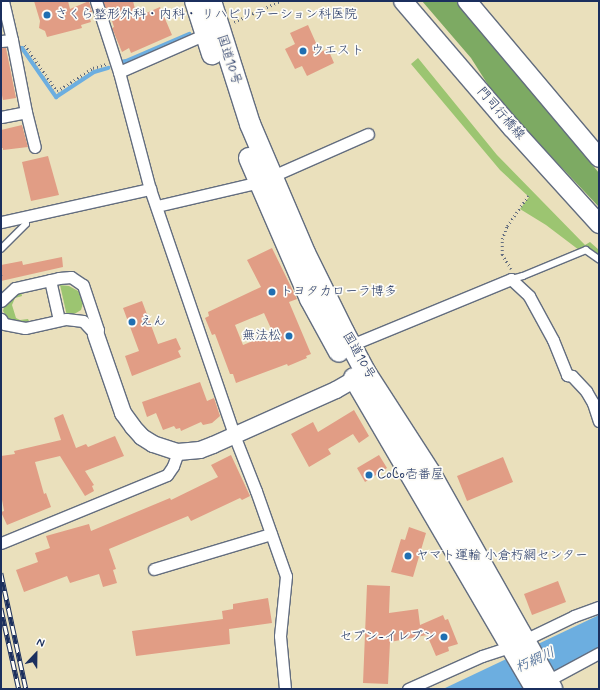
<!DOCTYPE html>
<meta charset="utf-8">
<style>
body{margin:0}
#map{position:relative;width:600px;height:690px;overflow:hidden;background:#eae0bc;font-family:Mynerve,"Klee One",sans-serif}
div>[style]{position:absolute}
[style*='--x']{left:calc(var(--x)*1px);top:calc(var(--y)*1px);width:calc(var(--w)*1px);rotate:calc(var(--a)*1deg)}
.green>*{inset:0;background:#9cc571}
.forest>*{inset:0;background:#7daa63}
.water>*{inset:0;background:#6caee0}
.stream>*{height:4px;margin:-2px;padding:0 2px;transform-origin:2px;border-radius:2px;background:#6caee0}
.building>*{inset:0;background:#e19d85}
.path>*{height:2.5px;margin-top:-1.25px;transform-origin:0;background:repeating-linear-gradient(90deg,#636d7f 0 1px,transparent 0 4px)}
.roads{filter:drop-shadow(1px 0 #636d7f) drop-shadow(-1px 0 #636d7f) drop-shadow(0 1px #636d7f) drop-shadow(0 -1px #636d7f)}
.lane>*{height:5.5px;margin:-2.75px;padding:0 2.75px;transform-origin:2.75px;border-radius:2.75px;background:#fff}
.street>*{height:11px;margin:-5.5px;padding:0 5.5px;transform-origin:5.5px;border-radius:5.5px;background:#fff}
.secondary>*{height:16px;margin:-8px;padding:0 8px;transform-origin:8px;border-radius:8px;background:#fff}
.primary>*{height:18px;margin:-9px;padding:0 9px;transform-origin:9px;border-radius:9px;background:#fff}
.highway>*{height:20px;margin:-10px;padding:0 10px;transform-origin:10px;border-radius:10px;background:#fff}
.rail>*{height:4.5px;margin-top:-2.25px;transform-origin:0;background:repeating-linear-gradient(90deg,#fdfcf7 0 9px,#1b2f5e 0 18px);box-sizing:border-box;border-block:1px solid #1b2f5e}
.dots>*{width:11px;height:11px;translate:-50% -50%;box-sizing:border-box;border:2px solid #fdfcf7;border-radius:50%}
span{translate:-50% -50%;white-space:nowrap;text-align:center;line-height:1.15;-webkit-text-stroke:3.5px #fdfcf7;paint-order:stroke}
.poi-label{font-size:13px;color:#1b2f5e}
.left{translate:0 -50%;text-align:left}
.right{translate:-100% -50%;text-align:right}
.street-label{font-size:13px;color:#1b2f5e}
.water-label{font-size:14px;color:#375b8c;font-style:italic}
.frame{position:absolute;inset:0;border:2px solid #1b2f5e;pointer-events:none}
.north{position:absolute;left:16px;top:634px;width:40px;height:40px;-webkit-text-stroke:3px #fdfcf7;paint-order:stroke;rotate:22deg;font-size:11px;font-weight:700;line-height:16px;text-align:center;color:#1b2f5e}
.north::after{content:'';display:block;margin:auto;width:14px;height:18px;background:#1b2f5e;clip-path:polygon(50% 0,100% 100%,50% 72%,0 100%)}
</style>
<div id="map">
<div class="green">
<div style="clip-path:polygon(418px 58px,497px 155px,585px 245px,590px 242px,599px 250px,599px 256px,588px 247px,579px 250px,546px 225px,520px 209px,529px 197px,500px 170px,411px 64px)"></div>
<div style="clip-path:polygon(60px 285px,69px 286px,78px 291px,81px 296px,83px 303px,81px 310px,76px 313px,67px 316px)"></div>
<div style="clip-path:polygon(21px 291px,22px 296px,15px 298px,12px 305px,16px 318px,20px 320px,28px 319px,30px 323px,28px 324px,9px 320px,3px 311px,5px 304px)"></div>
</div>
<div class="forest">
<div style="clip-path:polygon(422px 1px,458px 1px,474px 20px,599px 173px,599px 207px,497px 99px,471px 58px)"></div>
</div>
<div class="water">
<div style="clip-path:polygon(599px 615px,599px 655px,524px 689px,443px 689px)"></div>
</div>
<div class="stream">
<div style="--x:20;--y:48;--w:2;--a:0"></div>
<div style="--x:22;--y:48;--w:60;--a:55.2"></div>
<div style="--x:56;--y:97;--w:45;--a:-33.3"></div>
<div style="--x:94;--y:72;--w:15;--a:-16"></div>
<div style="--x:120;--y:62;--w:6;--a:-9"></div>
<div style="--x:126;--y:61;--w:69;--a:-23.2"></div>
</div>
<div class="building">
<div style="clip-path:polygon(34px 1px,68px 1px,70px 9px,89px 1px,92px 12px,88px 13px,91px 22px,81px 25px,82px 28px,47px 37px,45px 31px,39px 28px,40px 21px)"></div>
<div style="clip-path:polygon(103px 1px,133px 1px,137px 17px,160px 7px,172px 35px,131px 53px,129px 48px,122px 52px,112px 28px,114px 27px,108px 9px,106px 10px)"></div>
<div style="clip-path:polygon(308px 25px,320px 52px,328px 49px,334px 63px,307px 76px,302px 66px,295px 69px,285px 49px,295px 44px,290px 33px)"></div>
<div style="clip-path:polygon(1px 48px,6px 48px,16px 98px,3px 100px,1px 91px)"></div>
<div style="clip-path:polygon(22px 125px,28px 147px,3px 150px,3px 148px,1px 148px,1px 130px)"></div>
<div style="clip-path:polygon(48px 156px,59px 195px,31px 201px,22px 162px)"></div>
<div style="clip-path:polygon(evenodd,272px 248px,297px 299px,289px 302px,311px 354px,306px 356px,307px 358px,288px 366px,287px 364px,236px 383px,233px 374px,230px 374px,215px 334px,212px 335px,205px 318px,209px 316px,208px 312px,261px 287px,247px 260px,272px 248px,264px 313px,273px 333px,243px 345px,235px 325px,264px 313px)"></div>
<div style="clip-path:polygon(62px 257px,63px 267px,1px 281px,1px 265px,22px 261px,23px 265px)"></div>
<div style="clip-path:polygon(142px 301px,158px 344px,176px 338px,181px 349px,178px 351px,181px 357px,132px 376px,125px 356px,139px 351px,123px 308px)"></div>
<div style="clip-path:polygon(200px 382px,207px 401px,214px 398px,220px 416px,212px 423px,203px 425px,201px 422px,181px 431px,180px 428px,176px 429px,174px 426px,163px 430px,156px 413px,147px 417px,142px 402px)"></div>
<div style="clip-path:polygon(354px 410px,369px 436px,359px 443px,353px 434px,328px 449px,331px 454px,309px 467px,291px 434px,313px 422px,318px 432px)"></div>
<div style="clip-path:polygon(63px 414px,76px 448px,86px 444px,88px 447px,115px 436px,124px 456px,85px 471px,94px 485px,92px 486px,94px 491px,85px 496px,60px 456px,35px 462px,44px 494px,46px 493px,51px 507px,7px 525px,1px 512px,4px 511px,1px 494px,1px 456px,15px 454px,14px 451px,61px 440px,54px 418px)"></div>
<div style="clip-path:polygon(231px 455px,250px 496px,242px 500px,240px 498px,191px 521px,188px 516px,109px 549px,116px 569px,113px 570px,117px 583px,103px 587px,99px 574px,70px 583px,67px 576px,24px 592px,16px 570px,38px 562px,35px 553px,50px 548px,46px 536px,89px 524px,91px 531px,170px 498px,171px 500px,218px 477px,211px 465px)"></div>
<div style="clip-path:polygon(379px 455px,387px 468px,365px 482px,357px 468px)"></div>
<div style="clip-path:polygon(503px 457px,513px 482px,467px 501px,457px 476px)"></div>
<div style="clip-path:polygon(409px 527px,426px 533px,413px 577px,391px 572px,401px 539px,405px 540px)"></div>
<div style="clip-path:polygon(558px 581px,566px 602px,532px 615px,524px 594px)"></div>
<div style="clip-path:polygon(367px 585px,390px 586px,389px 613px,418px 609px,420px 625px,443px 615px,445px 620px,448px 619px,458px 644px,448px 647px,449px 651px,436px 656px,427px 635px,390px 642px,388px 684px,363px 683px)"></div>
<div style="clip-path:polygon(268px 598px,272px 623px,229px 629px,230px 644px,136px 656px,132px 631px,223px 619px,222px 611px,233px 609px,233px 604px)"></div>
</div>
<div class="path">
<div style="--x:234;--y:22;--w:51;--a:-24.5"></div>
<div style="--x:25;--y:45;--w:56;--a:55.2"></div>
<div style="--x:57;--y:91;--w:43;--a:-32.6"></div>
<div style="--x:93;--y:68;--w:14;--a:-17"></div>
<div style="--x:511;--y:269;--w:17;--a:-123"></div>
<div style="--x:502;--y:255;--w:16;--a:-90"></div>
<div style="--x:502;--y:239;--w:14;--a:-69"></div>
<div style="--x:507;--y:226;--w:37;--a:-55"></div>
<div style="--x:1;--y:275;--w:3;--a:72"></div>
</div>
<div class="roads">
<div class="lane">
<div style="--x:1;--y:249;--w:35;--a:-45"></div>
<div style="--x:26;--y:224;--w:7;--a:-98"></div>
<div style="--x:512;--y:279;--w:11;--a:-15"></div>
<div style="--x:523;--y:276;--w:68;--a:-22.4"></div>
<div style="--x:586;--y:250;--w:16;--a:35"></div>
</div>
<div class="street">
<div style="--x:96;--y:1;--w:75;--a:72.1"></div>
<div style="--x:119;--y:72;--w:121;--a:75.2"></div>
<div style="--x:150;--y:189;--w:260;--a:71.1"></div>
<div style="--x:234;--y:435;--w:60;--a:68.6"></div>
<div style="--x:256;--y:491;--w:90;--a:70.6"></div>
<div style="--x:286;--y:576;--w:60;--a:95.7"></div>
<div style="--x:280;--y:636;--w:53;--a:84.6"></div>
<div style="--x:1;--y:41;--w:11;--a:-5"></div>
<div style="--x:12;--y:40;--w:40;--a:-103"></div>
<div style="--x:119;--y:72;--w:99;--a:-23.7"></div>
<div style="--x:26;--y:112;--w:36;--a:76"></div>
<div style="--x:1;--y:117;--w:25;--a:-11"></div>
<div style="--x:26;--y:112;--w:73;--a:-101"></div>
<div style="--x:157;--y:206;--w:105;--a:-13.2"></div>
<div style="--x:259;--y:182;--w:119;--a:-23.8"></div>
<div style="--x:1;--y:222;--w:153;--a:-12.5"></div>
<div style="--x:50;--y:280;--w:41;--a:77.3"></div>
<div style="--x:1;--y:301;--w:19;--a:-43"></div>
<div style="--x:15;--y:288;--w:45;--a:-12.8"></div>
<div style="--x:59;--y:278;--w:12;--a:-5"></div>
<div style="--x:71;--y:277;--w:14;--a:34"></div>
<div style="--x:83;--y:285;--w:47;--a:71.6"></div>
<div style="--x:98;--y:330;--w:5;--a:112"></div>
<div style="--x:96;--y:335;--w:19;--a:-133"></div>
<div style="--x:83;--y:321;--w:17;--a:-173"></div>
<div style="--x:66;--y:319;--w:42;--a:167.6"></div>
<div style="--x:25;--y:328;--w:21;--a:-169"></div>
<div style="--x:4;--y:324;--w:6;--a:-121"></div>
<div style="--x:351;--y:345;--w:173;--a:-22.4"></div>
<div style="--x:511;--y:279;--w:25;--a:43"></div>
<div style="--x:529;--y:296;--w:50;--a:61.4"></div>
<div style="--x:553;--y:340;--w:38;--a:68"></div>
<div style="--x:567;--y:375;--w:5;--a:11"></div>
<div style="--x:572;--y:376;--w:21;--a:47"></div>
<div style="--x:586;--y:391;--w:14;--a:60"></div>
<div style="--x:593;--y:403;--w:19;--a:72"></div>
<div style="--x:1;--y:543;--w:179;--a:-22.3"></div>
<div style="--x:167;--y:475;--w:11;--a:-56"></div>
<div style="--x:173;--y:466;--w:15;--a:-70"></div>
<div style="--x:154;--y:569;--w:122;--a:-16.7"></div>
<div style="--x:547;--y:681;--w:59;--a:-28.3"></div>
<div style="--x:408;--y:689;--w:81;--a:-24"></div>
<div style="--x:482;--y:656;--w:29;--a:-18"></div>
<div style="--x:510;--y:647;--w:71;--a:-25.8"></div>
<div style="--x:574;--y:616;--w:27;--a:-20"></div>
</div>
<div class="secondary">
<div style="--x:96;--y:335;--w:83;--a:70.9"></div>
<div style="--x:123;--y:413;--w:17;--a:54"></div>
<div style="--x:133;--y:427;--w:13;--a:48"></div>
<div style="--x:142;--y:437;--w:13;--a:32"></div>
<div style="--x:153;--y:444;--w:26;--a:18"></div>
<div style="--x:178;--y:452;--w:22;--a:-5"></div>
<div style="--x:200;--y:450;--w:14;--a:-21"></div>
<div style="--x:213;--y:445;--w:135;--a:-24.1"></div>
<div style="--x:336;--y:390;--w:34;--a:-30"></div>
</div>
<div class="primary">
<div style="--x:403;--y:1;--w:167;--a:49.4"></div>
<div style="--x:512;--y:128;--w:130;--a:47.8"></div>
<div style="--x:467;--y:1;--w:205;--a:49.9"></div>
</div>
<div class="highway">
<div style="--x:195;--y:1;--w:56;--a:72.2"></div>
<div style="--x:211;--y:1;--w:129;--a:72.4"></div>
<div style="--x:250;--y:124;--w:140;--a:66.9"></div>
<div style="--x:305;--y:253;--w:88;--a:63.7"></div>
<div style="--x:344;--y:332;--w:47;--a:61.8"></div>
<div style="--x:366;--y:373;--w:120;--a:57.2"></div>
<div style="--x:431;--y:474;--w:247;--a:60.6"></div>
<div style="--x:249;--y:158;--w:154;--a:66.6"></div>
<div style="--x:310;--y:299;--w:60;--a:61.3"></div>
<div style="--x:354;--y:378;--w:360;--a:59.7"></div>
</div>
</div>
<div class="rail">
<div style="--x:1;--y:573;--w:119;--a:77.8"></div>
<div style="--x:1;--y:608;--w:83;--a:77.5"></div>
</div>
<div class="dots">
<div style="left:47px;top:15px;background:#1f6fb2"></div>
<div style="left:303px;top:51px;background:#1f6fb2"></div>
<div style="left:272px;top:292px;background:#1f6fb2"></div>
<div style="left:132px;top:322px;background:#1f6fb2"></div>
<div style="left:289px;top:336px;background:#1f6fb2"></div>
<div style="left:369px;top:475px;background:#1f6fb2"></div>
<div style="left:408px;top:556px;background:#1f6fb2"></div>
<div style="left:444px;top:637px;background:#1f6fb2"></div>
</div>
<div class="poi-label">
<span class="left" style="left:55px;top:15px">さくら整形外科・内科・ リハビリテーション科医院</span>
<span class="left" style="left:311px;top:51px">ウエスト</span>
<span class="left" style="left:280px;top:292px">トヨタカローラ博多</span>
<span class="left" style="left:140px;top:322px">えん</span>
<span class="right" style="left:281px;top:336px">無法松</span>
<span class="left" style="left:377px;top:475px">CoCo壱番屋</span>
<span class="left" style="left:416px;top:556px">ヤマト運輸 小倉朽網センター</span>
<span class="right" style="left:436px;top:637px">セブン-イレブン</span>
</div>
<div class="street-label">
<span style="left:228px;top:60px;rotate:72deg">国道10号</span>
<span style="left:500px;top:114px;rotate:49deg">門司行橋線</span>
<span style="left:358px;top:356px;rotate:60deg">国道10号</span>
</div>
<div class="water-label">
<span style="left:535px;top:660px;rotate:-24deg">朽網川</span>
</div>
<div class="frame"></div>
<div class="north">N</div>
</div>
